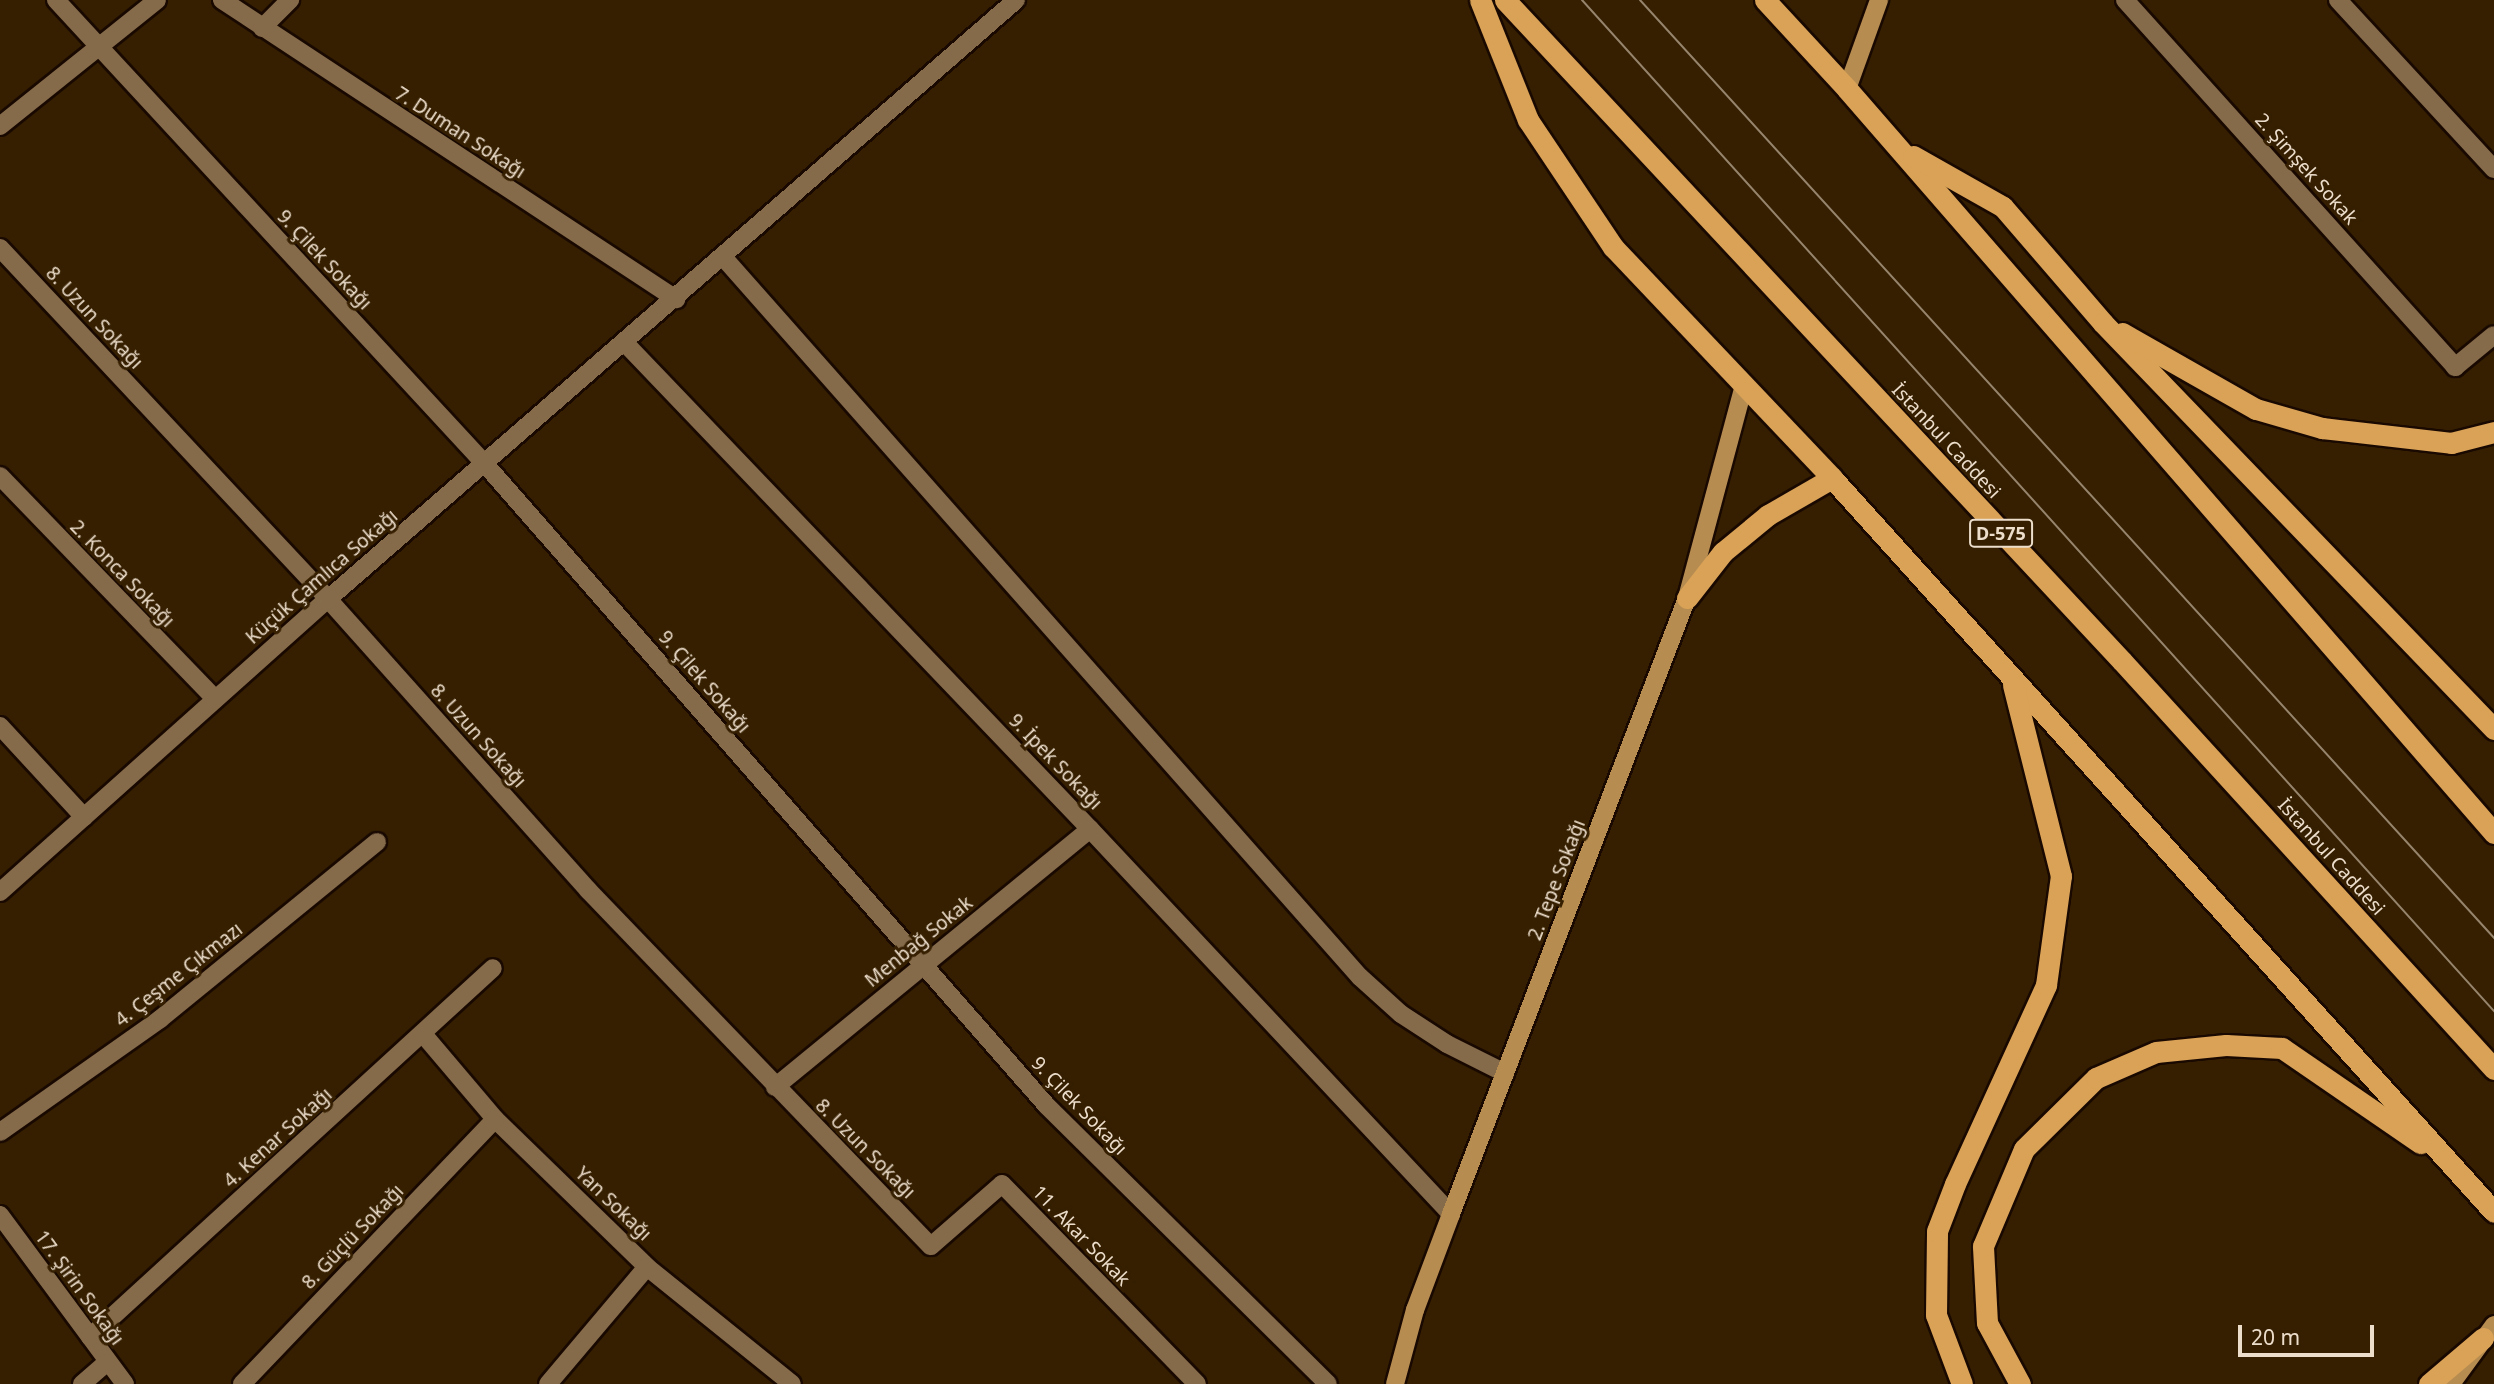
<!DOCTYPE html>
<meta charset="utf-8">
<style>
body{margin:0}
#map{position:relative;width:2494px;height:1384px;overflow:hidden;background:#351f00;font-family:"Noto Sans",sans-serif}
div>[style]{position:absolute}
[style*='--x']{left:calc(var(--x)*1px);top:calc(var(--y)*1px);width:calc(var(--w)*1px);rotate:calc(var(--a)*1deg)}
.roads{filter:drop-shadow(2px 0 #190900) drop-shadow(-2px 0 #190900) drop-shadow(0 2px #190900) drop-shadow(0 -2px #190900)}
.minor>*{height:18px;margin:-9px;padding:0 9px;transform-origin:9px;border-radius:9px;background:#856b4a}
.major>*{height:18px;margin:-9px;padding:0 9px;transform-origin:9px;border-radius:9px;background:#b78c51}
.highway>*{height:21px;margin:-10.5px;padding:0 10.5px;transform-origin:10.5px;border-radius:10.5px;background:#d9a256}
.tram>*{height:2px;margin:-1px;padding:0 1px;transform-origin:1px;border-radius:1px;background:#96846c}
span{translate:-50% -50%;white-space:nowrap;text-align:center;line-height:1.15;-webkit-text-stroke:6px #351f00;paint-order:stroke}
.shield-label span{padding:2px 5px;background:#351f00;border:2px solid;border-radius:5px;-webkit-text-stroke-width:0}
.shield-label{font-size:18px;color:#eddecc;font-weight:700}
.street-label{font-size:19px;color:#eddecc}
.scale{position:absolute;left:2238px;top:1325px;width:136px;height:32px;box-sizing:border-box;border:4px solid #eddecc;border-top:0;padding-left:9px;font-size:21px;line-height:24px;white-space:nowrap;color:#eddecc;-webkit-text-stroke:5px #351f00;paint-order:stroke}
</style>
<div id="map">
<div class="roads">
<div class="minor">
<div style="--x:56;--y:0;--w:632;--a:47.24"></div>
<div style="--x:485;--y:464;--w:853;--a:48.8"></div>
<div style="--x:1047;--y:1106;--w:395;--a:44.7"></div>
<div style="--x:222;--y:0;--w:544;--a:33.37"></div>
<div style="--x:2125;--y:0;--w:494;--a:48"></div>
<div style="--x:2455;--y:367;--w:50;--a:-39.4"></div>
<div style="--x:2338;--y:0;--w:230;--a:47.3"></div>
<div style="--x:262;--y:28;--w:40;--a:-45"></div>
<div style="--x:0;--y:126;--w:201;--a:-38.7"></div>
<div style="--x:0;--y:248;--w:480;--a:46.9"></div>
<div style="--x:328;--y:599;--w:390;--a:48.2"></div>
<div style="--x:588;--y:890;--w:494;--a:46.1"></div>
<div style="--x:931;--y:1246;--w:94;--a:-41.1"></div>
<div style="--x:1002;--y:1184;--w:279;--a:45.7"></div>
<div style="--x:724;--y:258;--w:960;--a:48.51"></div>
<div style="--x:1360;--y:977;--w:55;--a:42.1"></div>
<div style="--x:1401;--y:1014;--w:55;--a:33.1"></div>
<div style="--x:1447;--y:1044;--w:65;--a:26.6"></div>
<div style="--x:625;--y:343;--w:673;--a:46.27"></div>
<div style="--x:1090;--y:829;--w:528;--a:46.84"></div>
<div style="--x:0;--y:476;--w:310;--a:46"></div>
<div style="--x:0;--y:726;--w:124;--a:47.3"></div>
<div style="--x:0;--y:892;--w:440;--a:-41.8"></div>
<div style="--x:328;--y:599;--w:912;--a:-41.04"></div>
<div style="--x:423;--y:1034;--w:111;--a:49.7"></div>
<div style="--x:495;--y:1119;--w:212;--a:44.2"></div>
<div style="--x:647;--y:1267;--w:186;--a:38.9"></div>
<div style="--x:775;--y:1087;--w:407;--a:-39.3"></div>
<div style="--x:0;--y:1132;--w:196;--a:-35.2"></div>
<div style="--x:160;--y:1019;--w:280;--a:-39.2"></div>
<div style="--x:0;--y:1215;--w:210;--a:53.5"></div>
<div style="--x:90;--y:1337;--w:546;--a:-42.48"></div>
<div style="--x:82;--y:1384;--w:32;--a:-41"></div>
<div style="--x:242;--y:1384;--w:366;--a:-46.3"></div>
<div style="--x:548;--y:1384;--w:153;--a:-49.8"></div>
</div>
<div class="major">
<div style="--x:1847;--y:89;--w:95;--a:-70.2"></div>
<div style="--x:1395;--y:1384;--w:77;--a:-74.9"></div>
<div style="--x:1415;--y:1310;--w:103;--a:-69.4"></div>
<div style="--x:1451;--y:1214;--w:660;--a:-69.04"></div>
<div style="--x:1687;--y:598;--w:220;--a:-75"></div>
<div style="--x:2451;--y:1384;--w:73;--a:-53.9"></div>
</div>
<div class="highway">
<div style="--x:1480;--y:0;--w:129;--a:68.2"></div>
<div style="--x:1528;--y:120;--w:153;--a:56.2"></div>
<div style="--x:1613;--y:247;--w:318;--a:46.5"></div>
<div style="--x:1832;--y:478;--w:988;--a:47.95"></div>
<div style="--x:1505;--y:0;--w:904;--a:46.97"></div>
<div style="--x:2122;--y:661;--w:552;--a:47.64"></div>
<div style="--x:1765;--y:0;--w:121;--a:47.3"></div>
<div style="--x:1847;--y:89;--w:986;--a:48.99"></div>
<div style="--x:1913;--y:156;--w:103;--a:29.5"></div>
<div style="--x:2003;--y:207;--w:153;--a:49.2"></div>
<div style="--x:2103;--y:323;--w:564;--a:46.08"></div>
<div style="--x:2122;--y:333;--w:154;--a:29.6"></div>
<div style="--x:2256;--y:409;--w:69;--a:16.1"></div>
<div style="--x:2322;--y:428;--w:130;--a:6.6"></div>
<div style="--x:2451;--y:443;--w:44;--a:-14.3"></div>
<div style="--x:1687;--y:598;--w:58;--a:-52"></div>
<div style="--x:1723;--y:552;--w:58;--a:-39.4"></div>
<div style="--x:1768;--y:515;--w:74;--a:-30"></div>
<div style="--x:1962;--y:1384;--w:74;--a:-110.6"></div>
<div style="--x:1936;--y:1315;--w:84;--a:-89.3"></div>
<div style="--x:1937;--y:1231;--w:50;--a:-69"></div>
<div style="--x:1955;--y:1184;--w:219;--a:-65.4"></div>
<div style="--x:2046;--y:985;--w:110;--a:-82.2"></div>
<div style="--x:2061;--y:876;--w:197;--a:-104.1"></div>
<div style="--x:2020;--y:1384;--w:69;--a:-118.4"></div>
<div style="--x:1987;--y:1323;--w:77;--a:-93"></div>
<div style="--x:1983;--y:1246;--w:105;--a:-67.1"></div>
<div style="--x:2024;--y:1149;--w:101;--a:-44.6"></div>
<div style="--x:2096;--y:1078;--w:65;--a:-23.4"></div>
<div style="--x:2156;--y:1052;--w:70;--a:-5.7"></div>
<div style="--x:2226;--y:1045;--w:56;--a:3.1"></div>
<div style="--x:2282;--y:1048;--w:168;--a:34.5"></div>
<div style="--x:2429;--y:1384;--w:71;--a:-40.4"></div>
</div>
</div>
<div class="tram">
<div style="--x:1582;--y:0;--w:1362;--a:47.95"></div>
<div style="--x:1640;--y:0;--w:1269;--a:47.68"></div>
</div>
<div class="shield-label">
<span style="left:2001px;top:533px">D-575</span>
</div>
<div class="street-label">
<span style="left:460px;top:133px;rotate:33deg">7. Duman Sokağı</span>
<span style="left:2306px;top:169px;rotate:48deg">2. Şimşek Sokak</span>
<span style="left:324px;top:260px;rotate:47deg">9. Çilek Sokağı</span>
<span style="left:94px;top:318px;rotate:47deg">8. Uzun Sokağı</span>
<span style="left:1946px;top:441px;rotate:47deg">İstanbul Caddesi</span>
<span style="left:122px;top:574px;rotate:46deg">2. Konca Sokağı</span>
<span style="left:322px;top:577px;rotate:-41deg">Küçük Çamlıca Sokağı</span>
<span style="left:704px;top:682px;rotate:49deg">9. Çilek Sokağı</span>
<span style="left:478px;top:736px;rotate:48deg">8. Uzun Sokağı</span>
<span style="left:1055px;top:762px;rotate:46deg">9. İpek Sokağı</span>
<span style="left:2331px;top:857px;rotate:48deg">İstanbul Caddesi</span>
<span style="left:1557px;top:880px;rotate:-69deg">2. Tepe Sokağı</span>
<span style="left:919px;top:942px;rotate:-39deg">Menbağ Sokak</span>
<span style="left:179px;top:975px;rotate:-38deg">4. Çeşme Çıkmazı</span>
<span style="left:1079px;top:1106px;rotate:46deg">9. Çilek Sokağı</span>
<span style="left:278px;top:1138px;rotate:-42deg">4. Kenar Sokağı</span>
<span style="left:865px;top:1149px;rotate:45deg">8. Uzun Sokağı</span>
<span style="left:613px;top:1204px;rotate:44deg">Yan Sokağı</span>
<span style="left:1081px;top:1236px;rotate:46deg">11. Akar Sokak</span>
<span style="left:353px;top:1237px;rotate:-46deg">8. Güçlü Sokağı</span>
<span style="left:79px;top:1288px;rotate:54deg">17. Şirin Sokağı</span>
</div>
<div class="scale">20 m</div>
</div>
